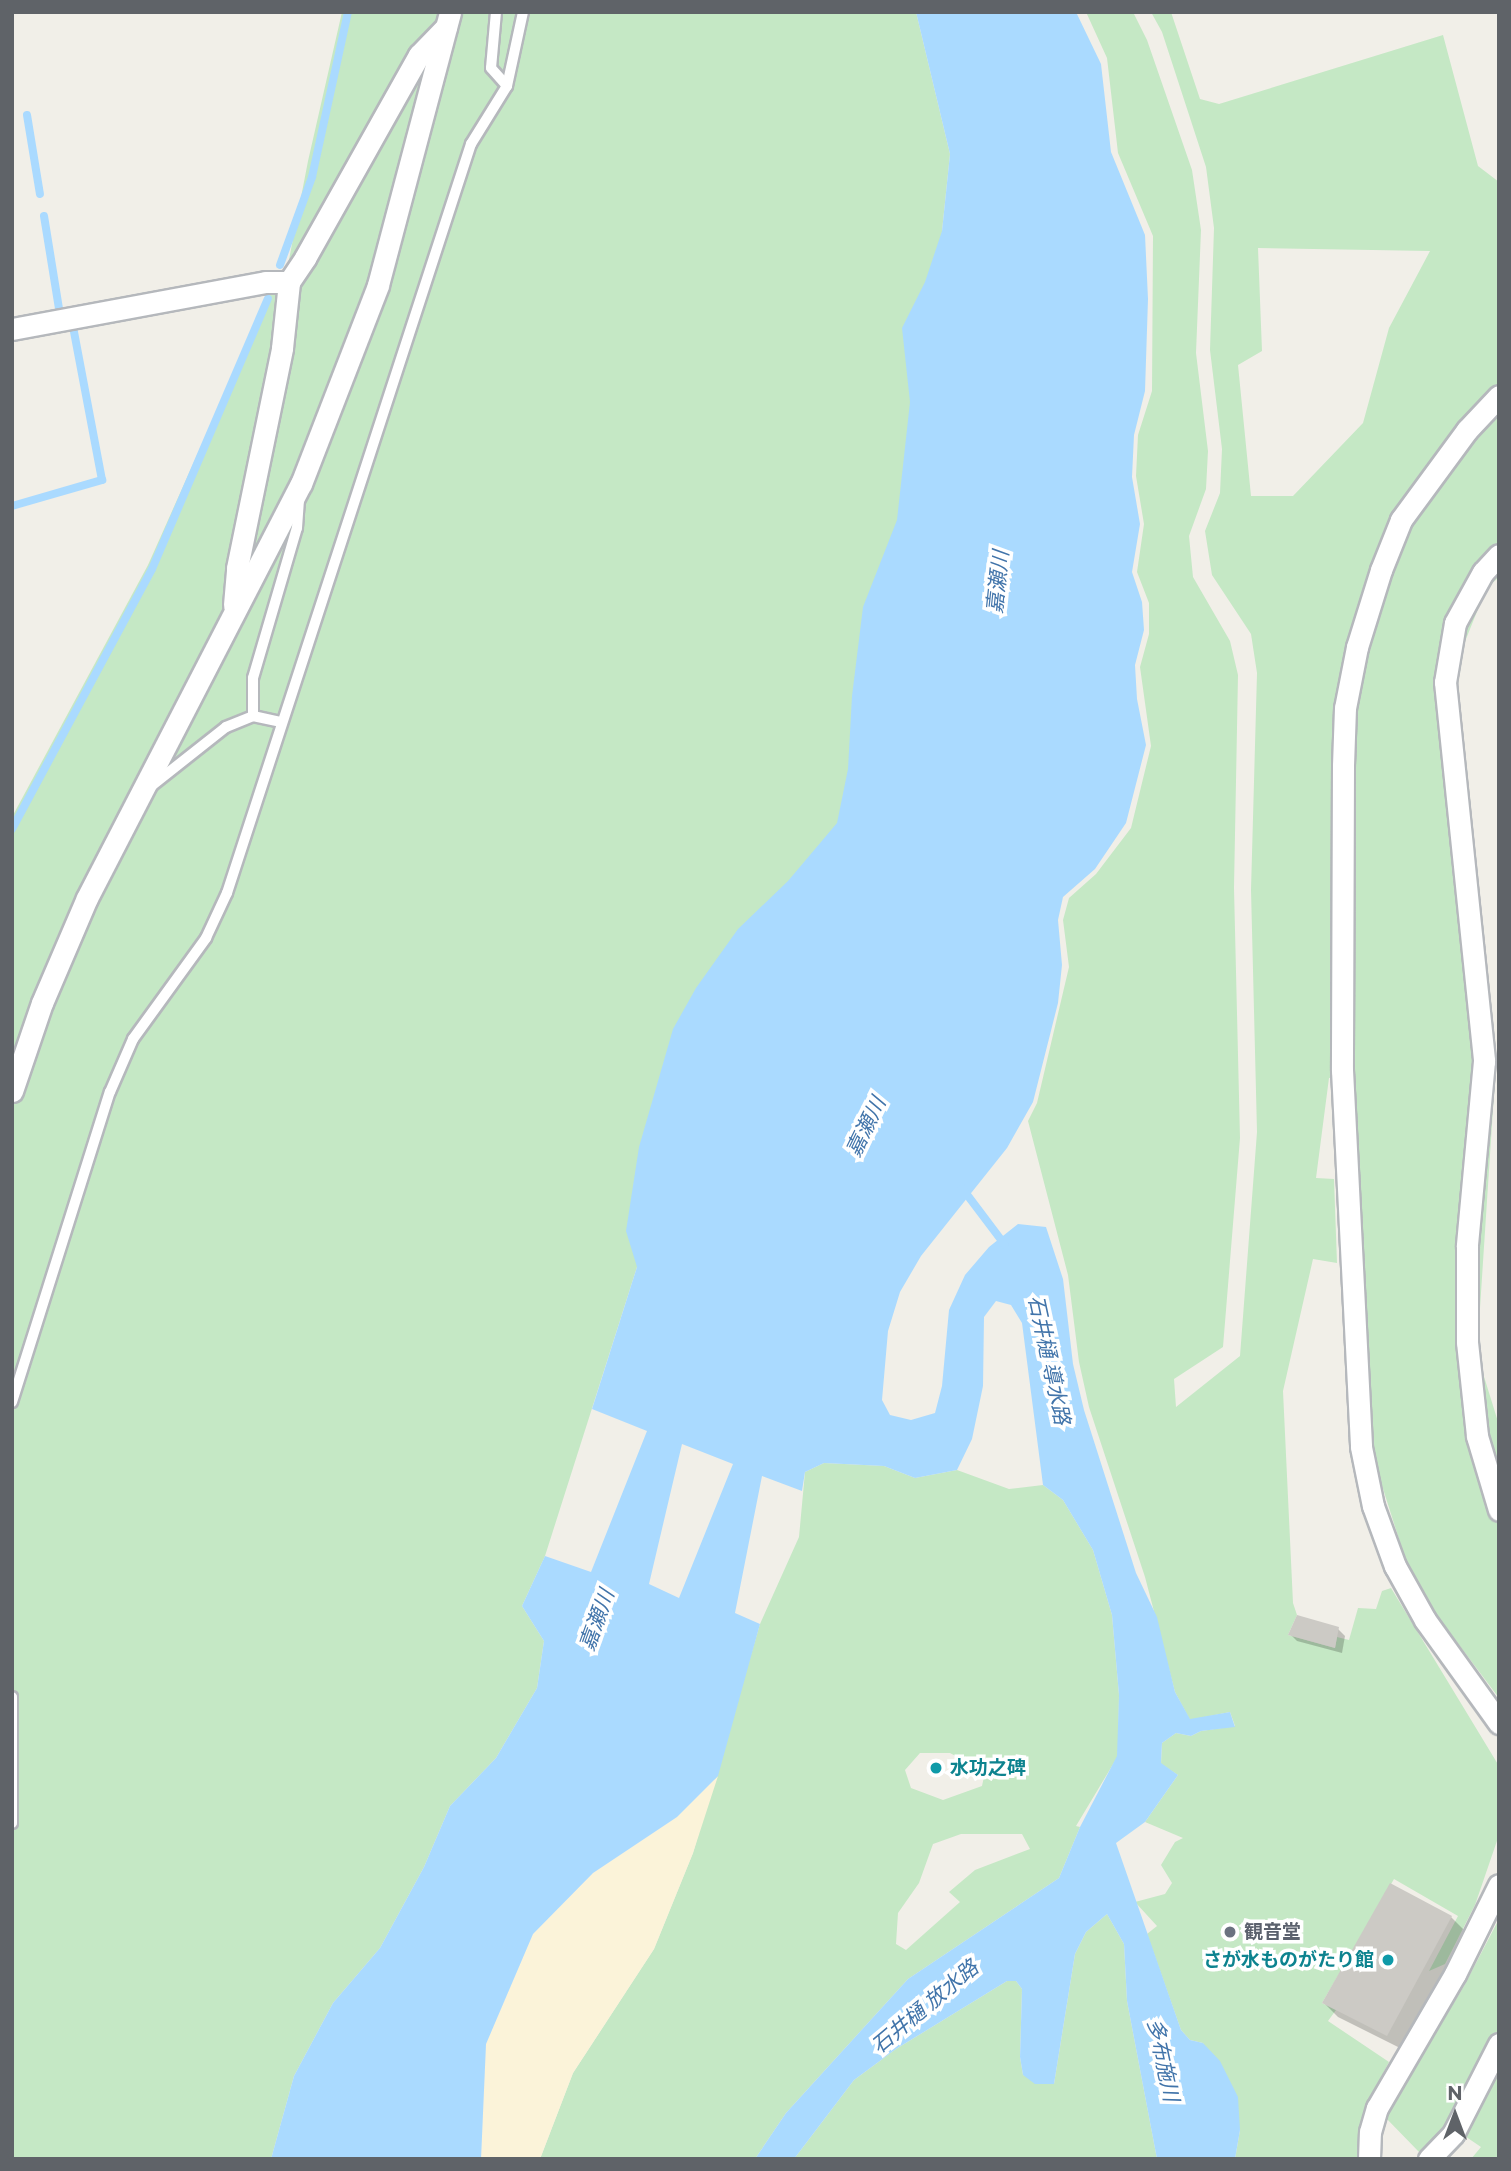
<!DOCTYPE html>
<meta charset="utf-8">
<style>
body{margin:0}
#map{position:relative;width:1511px;height:2171px;overflow:hidden;background:#f1efe8;font-family:Montserrat,"Noto Sans JP",sans-serif}
div>[style]{position:absolute}
[style*='--x']{left:calc(var(--x)*1px);top:calc(var(--y)*1px);width:calc(var(--w)*1px);rotate:calc(var(--a)*1deg)}
.green>*{inset:0;background:#c5e8c5}
.sand>*{inset:0;background:#fbf3d9}
.water>*{inset:0;background:#aadaff}
.shadow>*{inset:0;background:#0003}
.stream>*{height:8px;margin:-4px;padding:0 4px;transform-origin:4px;border-radius:4px;background:#aadaff}
.building>*{inset:0;background:#cccac5}
.roads{filter:drop-shadow(2px 0 #b5b8bc) drop-shadow(-2px 0 #b5b8bc) drop-shadow(0 2px #b5b8bc) drop-shadow(0 -2px #b5b8bc)}
.lane>*{height:10px;margin:-5px;padding:0 5px;transform-origin:5px;border-radius:5px;background:#fff}
.street>*{height:21px;margin:-10.5px;padding:0 10.5px;transform-origin:10.5px;border-radius:10.5px;background:#fff}
.dots>*{width:19px;height:19px;translate:-50% -50%;box-sizing:border-box;border:4px solid #fff;border-radius:50%}
span{translate:-50% -50%;white-space:nowrap;text-align:center;line-height:1.15;-webkit-text-stroke:7px #fff;paint-order:stroke}
.culture-label{font-size:19px;color:#0d838f;font-weight:700}
.left{translate:0 -50%;text-align:left}
.right{translate:-100% -50%;text-align:right}
.worship-label{font-size:19px;color:#5b616d;font-weight:700}
.water-label{font-size:21px;color:#4174aa;font-style:italic}
.frame{position:absolute;inset:0;border:14px solid #5f6368;pointer-events:none}
.north{position:absolute;left:1420px;top:2080px;width:70px;height:70px;-webkit-text-stroke:5px #fff;paint-order:stroke;rotate:0deg;font-size:19px;font-weight:700;line-height:28px;text-align:center;color:#5f6368}
.north::after{content:'';display:block;margin:auto;width:24px;height:32px;background:#5f6368;clip-path:polygon(50% 0,100% 100%,50% 72%,0 100%)}
</style>
<div id="map">
<div class="green">
<div style="clip-path:polygon(342px 12px,916px 12px,950px 154px,942px 231px,914px 800px,637px 1267px,545px 1556px,522px 1606px,544px 1641px,537px 1688px,496px 1758px,450px 1806px,424px 1867px,380px 1948px,333px 2003px,294px 2076px,271px 2159px,12px 2159px,12px 817px,148px 565px,268px 296px,288px 265px,308px 161px)"></div>
<div style="clip-path:polygon(evenodd,1086px 12px,1133px 12px,1147px 40px,1192px 170px,1201px 230px,1196px 353px,1208px 451px,1206px 489px,1189px 536px,1193px 577px,1230px 641px,1238px 675px,1234px 888px,1240px 1138px,1223px 1347px,1174px 1379px,1176px 1407px,1240px 1356px,1257px 1132px,1251px 890px,1257px 673px,1251px 634px,1212px 575px,1205px 531px,1220px 493px,1222px 449px,1210px 350px,1214px 228px,1206px 167px,1162px 32px,1151px 12px,1171px 12px,1200px 99px,1219px 104px,1443px 35px,1478px 166px,1499px 182px,1499px 577px,1486px 589px,1454px 669px,1452px 720px,1496px 1063px,1477px 1354px,1499px 1425px,1499px 1698px,1435px 1613px,1405px 1558px,1371px 1451px,1352px 1076px,1329px 1078px,1316px 1178px,1334px 1179px,1337px 1263px,1313px 1259px,1283px 1391px,1293px 1603px,1297px 1615px,1288px 1635px,1335px 1648px,1337px 1637px,1349px 1640px,1358px 1608px,1376px 1609px,1382px 1591px,1391px 1588px,1499px 1766px,1499px 1835px,1475px 1905px,1445px 1964px,1429px 1971px,1458px 1916px,1394px 1879px,1322px 2003px,1336px 2010px,1328px 2021px,1389px 2062px,1364px 2110px,1358px 2136px,1359px 2159px,1235px 2159px,1240px 2130px,1203px 2043px,1190px 2040px,1181px 2030px,1147px 1934px,1157px 1926px,1135px 1902px,1165px 1894px,1172px 1883px,1161px 1865px,1175px 1842px,1183px 1838px,1145px 1822px,1178px 1775px,1161px 1764px,1162px 1743px,1176px 1733px,1191px 1736px,1201px 1731px,1235px 1726px,1230px 1712px,1190px 1720px,1175px 1692px,1145px 1577px,1089px 1407px,1079px 1362px,1068px 1275px,1028px 1121px,1037px 1103px,1069px 967px,1063px 920px,1069px 898px,1096px 874px,1131px 828px,1151px 746px,1140px 667px,1149px 634px,1149px 603px,1137px 572px,1144px 524px,1136px 476px,1138px 435px,1152px 391px,1153px 236px,1118px 153px,1107px 58px,1086px 12px,1258px 248px,1430px 251px,1389px 328px,1363px 423px,1293px 496px,1251px 496px,1238px 365px,1262px 351px,1258px 248px)"></div>
<div style="clip-path:polygon(evenodd,824px 1463px,884px 1466px,915px 1478px,957px 1470px,1009px 1489px,1043px 1485px,1063px 1500px,1093px 1550px,1112px 1615px,1119px 1695px,1118px 1756px,1076px 1826px,1080px 1827px,1059px 1878px,908px 1979px,786px 2113px,755px 2159px,540px 2159px,573px 2073px,654px 1949px,693px 1853px,760px 1624px,799px 1537px,805px 1472px,824px 1463px,920px 1753px,950px 1753px,985px 1772px,982px 1786px,943px 1800px,911px 1788px,905px 1770px,920px 1753px,824px 1463px,961px 1834px,1022px 1834px,1030px 1849px,975px 1870px,949px 1892px,960px 1902px,906px 1950px,896px 1944px,898px 1913px,919px 1883px,933px 1844px,961px 1834px)"></div>
<div style="clip-path:polygon(1107px 1914px,1124px 1944px,1127px 2001px,1157px 2159px,794px 2159px,854px 2080px,896px 2049px,1007px 1981px,1016px 1981px,1022px 1989px,1020px 2057px,1023px 2075px,1054px 2084px,1075px 1954px,1086px 1932px)"></div>
<div style="clip-path:polygon(1499px 1919px,1499px 2159px,1471px 2159px,1481px 2147px,1447px 2124px,1419px 2152px,1385px 2117px,1464px 1986px)"></div>
</div>
<div class="sand">
<div style="clip-path:polygon(718px 1776px,693px 1853px,654px 1949px,573px 2073px,540px 2159px,481px 2159px,486px 2044px,533px 1934px,593px 1873px,677px 1817px)"></div>
</div>
<div class="water">
<div style="clip-path:polygon(evenodd,916px 12px,1076px 12px,1101px 64px,1111px 152px,1145px 235px,1148px 299px,1145px 391px,1134px 435px,1132px 477px,1140px 524px,1132px 572px,1142px 602px,1144px 630px,1135px 665px,1137px 699px,1146px 745px,1126px 823px,1095px 869px,1063px 897px,1058px 920px,1062px 965px,1058px 1003px,1033px 1102px,1007px 1148px,921px 1256px,900px 1292px,888px 1331px,882px 1400px,890px 1415px,911px 1420px,935px 1413px,942px 1386px,949px 1310px,965px 1275px,989px 1247px,1018px 1224px,1046px 1227px,1063px 1279px,1073px 1364px,1084px 1410px,1136px 1573px,1157px 1617px,1175px 1692px,1190px 1719px,1230px 1712px,1235px 1727px,1201px 1731px,1191px 1736px,1176px 1733px,1162px 1743px,1161px 1763px,1178px 1775px,1145px 1822px,1116px 1843px,1181px 2030px,1190px 2040px,1203px 2043px,1220px 2061px,1238px 2097px,1240px 2130px,1235px 2159px,1157px 2159px,1127px 2001px,1124px 1944px,1107px 1914px,1086px 1932px,1075px 1954px,1054px 2084px,1035px 2084px,1023px 2075px,1020px 2057px,1022px 1989px,1016px 1981px,1007px 1981px,896px 2049px,854px 2080px,794px 2159px,755px 2159px,786px 2113px,908px 1979px,1059px 1878px,1080px 1827px,1117px 1756px,1119px 1695px,1112px 1615px,1093px 1550px,1063px 1500px,1043px 1485px,1022px 1323px,1011px 1305px,996px 1301px,984px 1317px,983px 1386px,972px 1439px,957px 1470px,915px 1478px,884px 1466px,824px 1463px,805px 1472px,802px 1491px,762px 1476px,735px 1613px,760px 1624px,718px 1776px,677px 1817px,593px 1873px,533px 1934px,486px 2044px,481px 2159px,271px 2159px,294px 2076px,333px 2003px,380px 1948px,424px 1867px,450px 1806px,496px 1758px,537px 1688px,544px 1641px,522px 1606px,545px 1556px,591px 1572px,647px 1431px,592px 1409px,637px 1267px,626px 1231px,639px 1147px,673px 1029px,696px 988px,738px 929px,788px 881px,837px 823px,848px 769px,852px 696px,863px 607px,897px 520px,910px 402px,902px 328px,925px 282px,942px 231px,950px 154px,916px 12px,682px 1444px,733px 1464px,679px 1598px,649px 1584px,682px 1444px)"></div>
</div>
<div class="shadow">
<div style="clip-path:polygon(1338px 1629px,1345px 1636px,1342px 1653px,1297px 1641px,1290px 1634px)"></div>
<div style="clip-path:polygon(1451px 1917px,1466px 1932px,1402px 2049px,1338px 2017px,1324px 2003px)"></div>
</div>
<div class="stream">
<div style="--x:27;--y:115;--w:80;--a:80.7"></div>
<div style="--x:44;--y:216;--w:94;--a:80.8"></div>
<div style="--x:280;--y:265;--w:94;--a:-70"></div>
<div style="--x:312;--y:177;--w:169;--a:-77.7"></div>
<div style="--x:12;--y:506;--w:94;--a:-16.1"></div>
<div style="--x:102;--y:480;--w:151;--a:-100.7"></div>
<div style="--x:12;--y:829;--w:295;--a:-61.7"></div>
<div style="--x:152;--y:569;--w:294;--a:-66.8"></div>
<div style="--x:962;--y:1188;--w:71;--a:53"></div>
</div>
<div class="building">
<div style="clip-path:polygon(1297px 1615px,1339px 1627px,1335px 1648px,1288px 1635px)"></div>
<div style="clip-path:polygon(1390px 1883px,1452px 1916px,1387px 2036px,1322px 2003px)"></div>
</div>
<div class="roads">
<div class="lane">
<div style="--x:496;--y:12;--w:56;--a:95.1"></div>
<div style="--x:491;--y:68;--w:24;--a:48"></div>
<div style="--x:253;--y:716;--w:38;--a:-90"></div>
<div style="--x:253;--y:678;--w:156;--a:-73.7"></div>
<div style="--x:297;--y:528;--w:27;--a:-86"></div>
<div style="--x:150;--y:787;--w:97;--a:-38.3"></div>
<div style="--x:226;--y:727;--w:29;--a:-22"></div>
<div style="--x:253;--y:716;--w:29;--a:12"></div>
<div style="--x:12;--y:1402;--w:325;--a:-72.5"></div>
<div style="--x:110;--y:1092;--w:58;--a:-66.5"></div>
<div style="--x:133;--y:1039;--w:125;--a:-54.1"></div>
<div style="--x:206;--y:938;--w:50;--a:-65"></div>
<div style="--x:227;--y:893;--w:788;--a:-71.96"></div>
<div style="--x:471;--y:144;--w:68;--a:-58.2"></div>
<div style="--x:507;--y:86;--w:76;--a:-77.8"></div>
<div style="--x:12;--y:1697;--w:126;--a:90"></div>
</div>
<div class="street">
<div style="--x:12;--y:329;--w:258;--a:-10.5"></div>
<div style="--x:266;--y:282;--w:23;--a:0"></div>
<div style="--x:1499;--y:396;--w:47;--a:133.3"></div>
<div style="--x:1467;--y:430;--w:112;--a:126.3"></div>
<div style="--x:1401;--y:520;--w:54;--a:111.8"></div>
<div style="--x:1381;--y:570;--w:81;--a:107.3"></div>
<div style="--x:1357;--y:647;--w:62;--a:101.1"></div>
<div style="--x:1345;--y:708;--w:58;--a:92"></div>
<div style="--x:1343;--y:766;--w:304;--a:90.2"></div>
<div style="--x:1342;--y:1070;--w:377;--a:87.1"></div>
<div style="--x:1361;--y:1447;--w:60;--a:78.5"></div>
<div style="--x:1373;--y:1506;--w:64;--a:69.9"></div>
<div style="--x:1395;--y:1566;--w:62;--a:60.9"></div>
<div style="--x:1425;--y:1620;--w:127;--a:54.3"></div>
<div style="--x:1499;--y:555;--w:23;--a:133"></div>
<div style="--x:1483;--y:572;--w:58;--a:118.8"></div>
<div style="--x:1455;--y:623;--w:60;--a:99.6"></div>
<div style="--x:1445;--y:682;--w:381;--a:84.1"></div>
<div style="--x:1484;--y:1061;--w:186;--a:95.3"></div>
<div style="--x:1467;--y:1246;--w:96;--a:90"></div>
<div style="--x:1467;--y:1342;--w:95;--a:83.9"></div>
<div style="--x:1477;--y:1436;--w:77;--a:73.4"></div>
<div style="--x:234;--y:605;--w:37;--a:-85"></div>
<div style="--x:237;--y:568;--w:225;--a:-78.4"></div>
<div style="--x:282;--y:348;--w:66;--a:-83.9"></div>
<div style="--x:289;--y:282;--w:29;--a:-56"></div>
<div style="--x:305;--y:258;--w:233;--a:-60.7"></div>
<div style="--x:419;--y:55;--w:39;--a:-46"></div>
<div style="--x:12;--y:1091;--w:93;--a:-71.2"></div>
<div style="--x:42;--y:1003;--w:114;--a:-66.8"></div>
<div style="--x:87;--y:898;--w:466;--a:-62.7"></div>
<div style="--x:301;--y:484;--w:213;--a:-68.8"></div>
<div style="--x:378;--y:285;--w:282;--a:-75.2"></div>
<div style="--x:1369;--y:2159;--w:27;--a:-88"></div>
<div style="--x:1370;--y:2132;--w:25;--a:-74"></div>
<div style="--x:1377;--y:2108;--w:155;--a:-59.8"></div>
<div style="--x:1455;--y:1974;--w:99;--a:-63.7"></div>
<div style="--x:1429;--y:2159;--w:35;--a:-46"></div>
<div style="--x:1453;--y:2134;--w:101;--a:-62.9"></div>
</div>
</div>
<div class="dots">
<div style="left:936px;top:1768px;background:#0f9aa8"></div>
<div style="left:1230px;top:1932px;background:#6b7280"></div>
<div style="left:1388px;top:1960px;background:#0f9aa8"></div>
</div>
<div class="culture-label">
<span class="left" style="left:950px;top:1768px">水功之碑</span>
<span class="right" style="left:1374px;top:1960px">さが水ものがたり館</span>
</div>
<div class="worship-label">
<span class="left" style="left:1244px;top:1932px">観音堂</span>
</div>
<div class="water-label">
<span style="left:998px;top:582px;rotate:-84deg">嘉瀬川</span>
<span style="left:866px;top:1127px;rotate:-64deg">嘉瀬川</span>
<span style="left:1049px;top:1360px;rotate:78deg">石井樋 導水路</span>
<span style="left:597px;top:1620px;rotate:-70deg">嘉瀬川</span>
<span style="left:925px;top:2007px;rotate:-40deg">石井樋 放水路</span>
<span style="left:1163px;top:2060px;rotate:78deg">多布施川</span>
</div>
<div class="frame"></div>
<div class="north">N</div>
</div>
